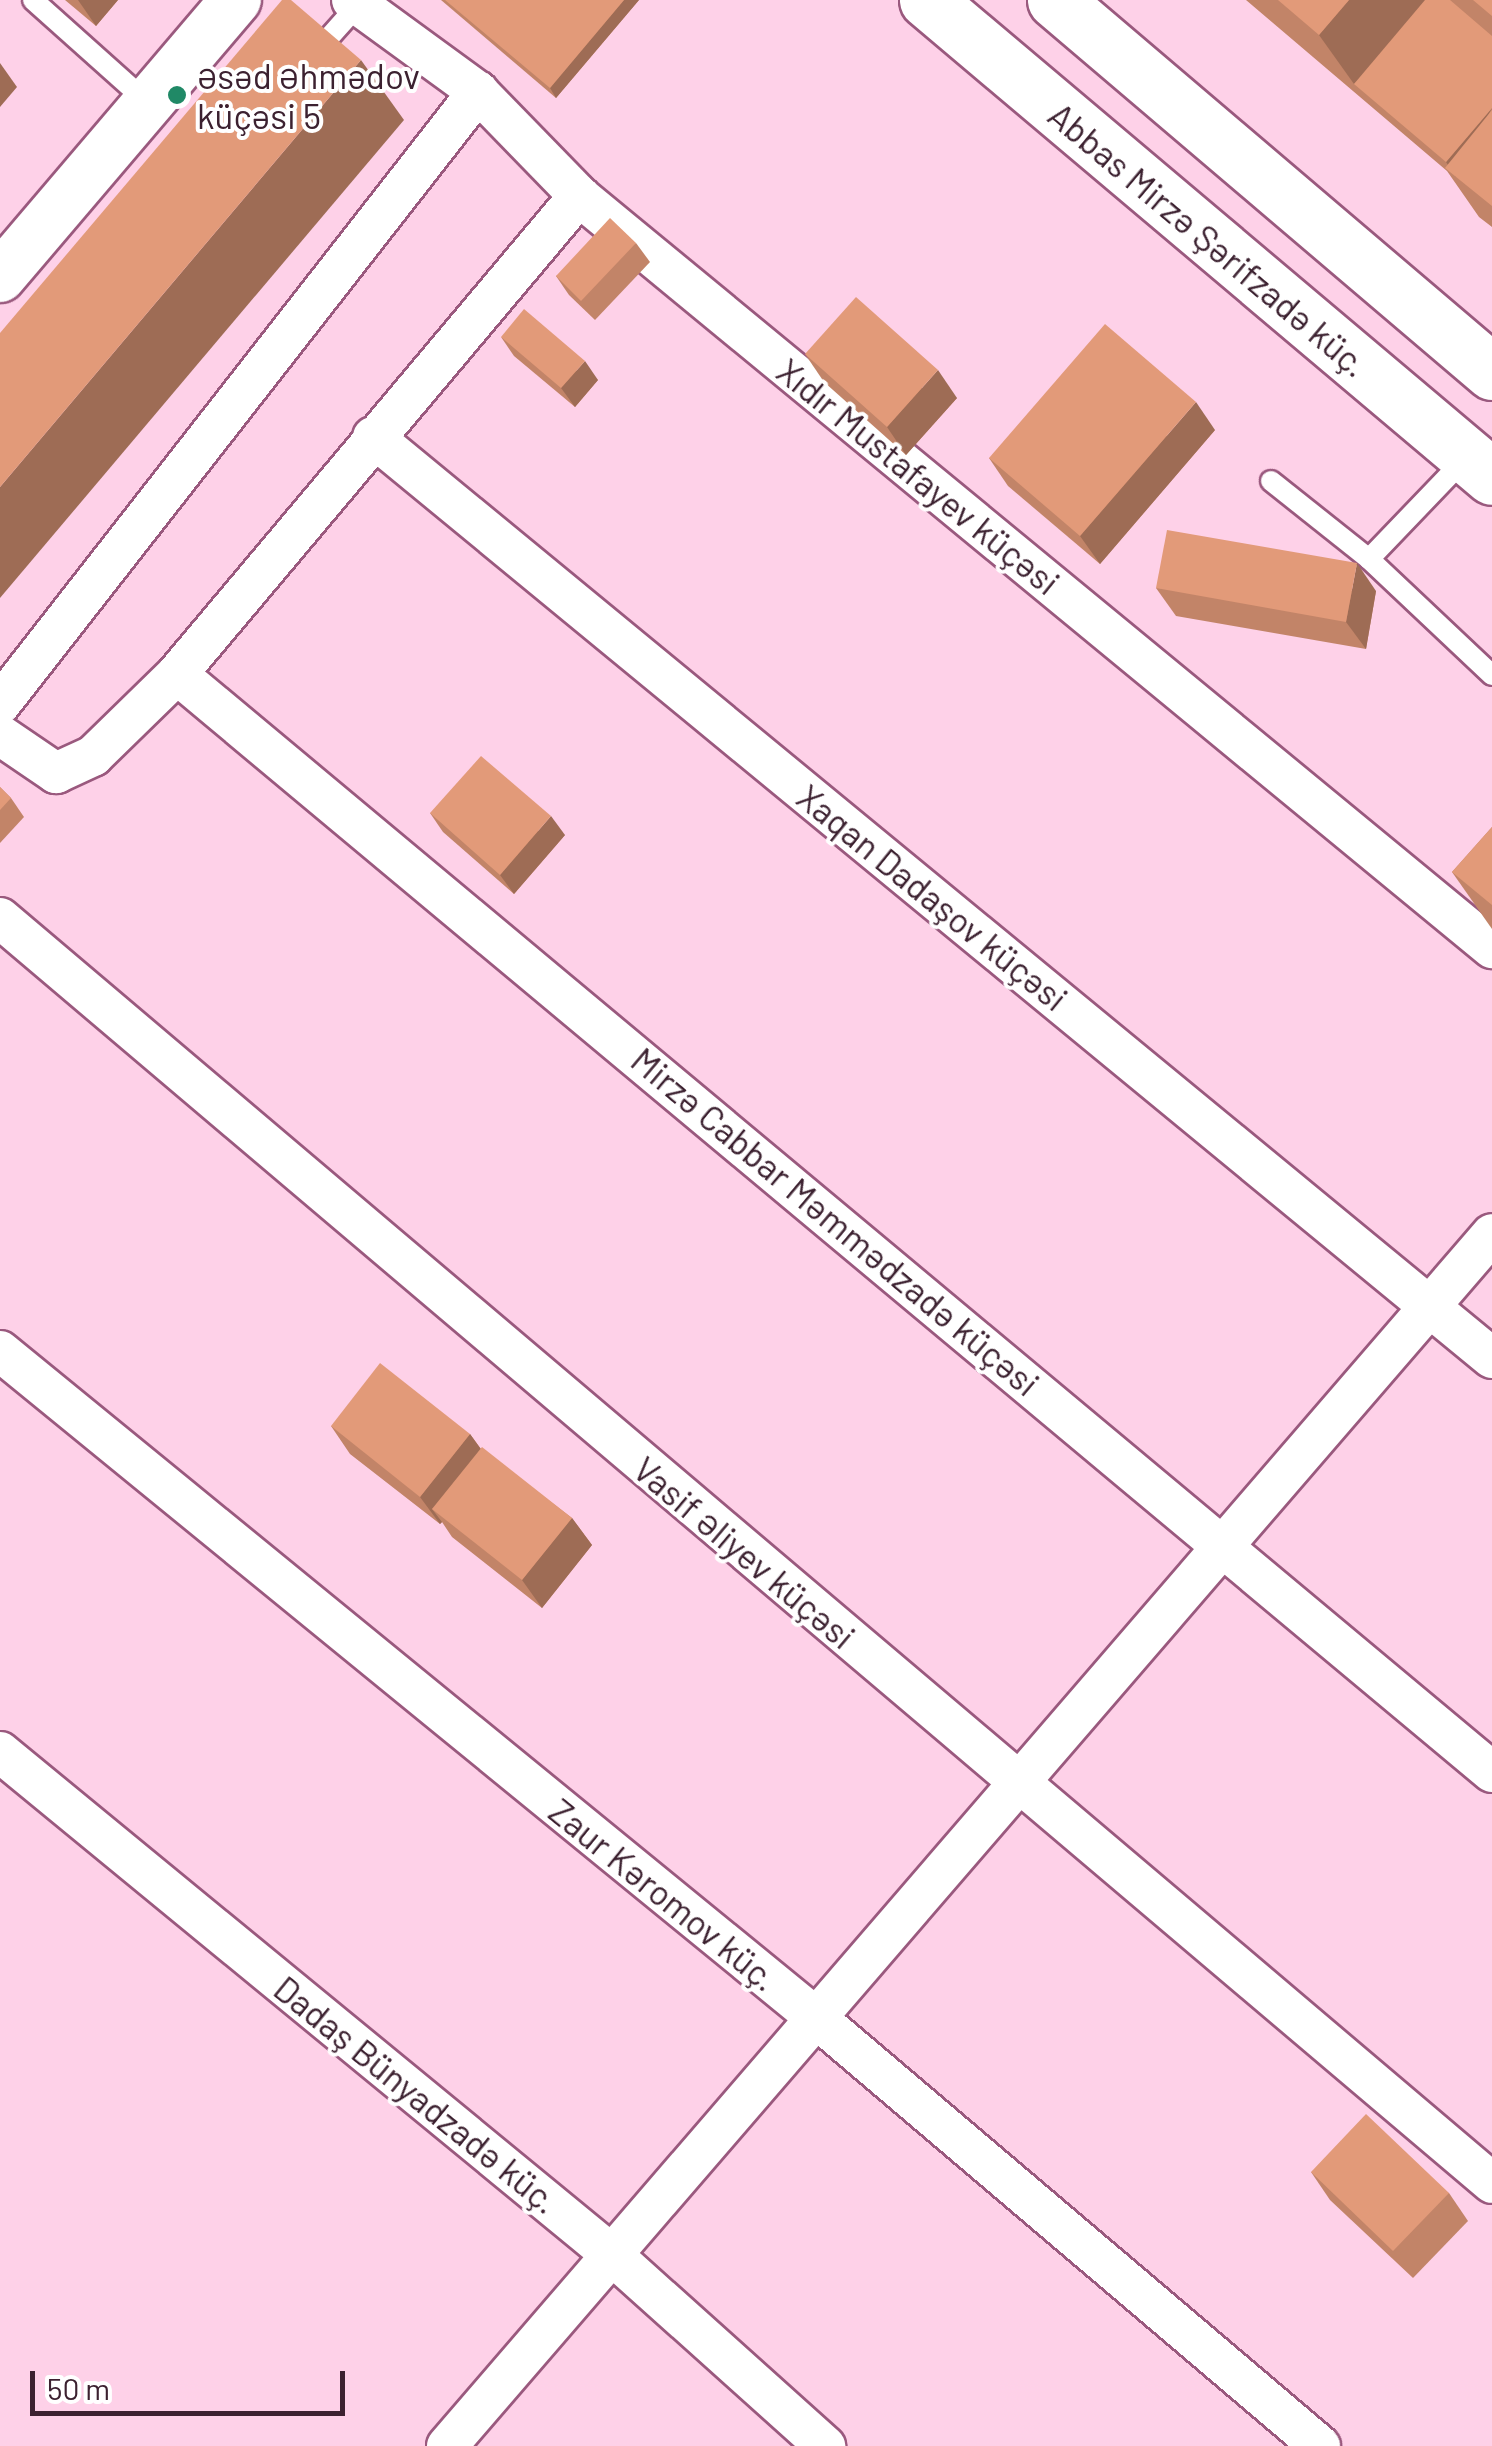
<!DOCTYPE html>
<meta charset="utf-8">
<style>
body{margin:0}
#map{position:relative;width:1492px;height:2446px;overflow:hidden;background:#fed1e8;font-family:Barlow,sans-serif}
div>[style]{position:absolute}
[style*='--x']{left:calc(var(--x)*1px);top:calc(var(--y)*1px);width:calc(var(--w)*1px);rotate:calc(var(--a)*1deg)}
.roads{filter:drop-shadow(2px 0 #9a597e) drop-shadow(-2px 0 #9a597e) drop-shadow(0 2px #9a597e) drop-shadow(0 -2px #9a597e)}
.service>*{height:20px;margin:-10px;padding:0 10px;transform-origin:10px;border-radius:10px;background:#fff}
.minor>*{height:40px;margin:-20px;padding:0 20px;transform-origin:20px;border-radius:20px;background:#fff}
.tertiary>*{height:50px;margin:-25px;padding:0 25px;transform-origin:25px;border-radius:25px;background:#fff}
.secondary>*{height:55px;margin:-27.5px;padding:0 27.5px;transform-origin:27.5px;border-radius:27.5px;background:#fff}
.wall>*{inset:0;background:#c28468}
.shaded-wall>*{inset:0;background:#9e6c55}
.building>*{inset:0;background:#e29a79}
.dots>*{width:28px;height:28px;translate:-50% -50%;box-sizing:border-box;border:5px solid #fff;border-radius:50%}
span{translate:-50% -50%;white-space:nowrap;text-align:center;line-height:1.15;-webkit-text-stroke:8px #fff;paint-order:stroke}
.poi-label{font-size:35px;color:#3c2130}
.left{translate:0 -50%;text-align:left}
.street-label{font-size:35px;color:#3c2130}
.scale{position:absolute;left:30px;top:2371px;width:315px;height:45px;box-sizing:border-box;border:5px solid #3c2130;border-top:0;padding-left:12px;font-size:30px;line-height:35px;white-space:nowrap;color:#3c2130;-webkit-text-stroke:8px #fff;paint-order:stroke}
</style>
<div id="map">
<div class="roads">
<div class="service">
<div style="--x:33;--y:0;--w:153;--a:41.8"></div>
<div style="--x:316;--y:52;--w:63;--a:-48.2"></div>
<div style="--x:1271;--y:481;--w:125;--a:38.5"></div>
<div style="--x:1369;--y:559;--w:169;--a:43.3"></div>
<div style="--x:1369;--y:559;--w:140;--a:-46.2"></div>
</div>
<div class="minor">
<div style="--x:352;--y:0;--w:156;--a:36.1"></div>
<div style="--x:478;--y:92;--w:145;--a:45.8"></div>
<div style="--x:579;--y:196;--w:1183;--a:39.48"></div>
<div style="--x:373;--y:437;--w:1449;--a:39.46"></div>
<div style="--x:177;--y:674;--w:1713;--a:39.86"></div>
<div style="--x:0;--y:704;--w:777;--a:-52.01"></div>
<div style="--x:0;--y:735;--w:68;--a:34.2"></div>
<div style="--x:56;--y:773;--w:41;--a:-24.7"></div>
<div style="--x:93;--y:756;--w:117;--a:-44.3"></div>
<div style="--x:177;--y:674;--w:625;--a:-49.94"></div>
<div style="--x:0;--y:918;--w:1956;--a:40.29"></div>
<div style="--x:0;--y:1351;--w:1051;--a:39.25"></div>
<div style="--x:814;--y:2016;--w:664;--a:40.36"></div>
<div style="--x:0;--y:1752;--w:791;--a:39.41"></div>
<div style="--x:611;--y:2254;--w:288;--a:41.9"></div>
<div style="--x:447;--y:2446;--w:1600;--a:-49.23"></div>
</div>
<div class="tertiary">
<div style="--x:0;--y:277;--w:364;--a:-49.6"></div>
</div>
<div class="secondary">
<div style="--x:927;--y:0;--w:739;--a:40.17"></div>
<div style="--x:1055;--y:0;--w:574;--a:40.41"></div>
</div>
</div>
<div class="wall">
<div style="clip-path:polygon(65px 0,118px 0,96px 26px)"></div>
<div style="clip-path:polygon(441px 0,639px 0,556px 98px)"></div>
<div style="clip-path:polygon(1246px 0,1492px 0,1492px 227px,1479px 217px,1447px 171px)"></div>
<div style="clip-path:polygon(636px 243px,650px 262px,595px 320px,569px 295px,556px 276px)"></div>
<div style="clip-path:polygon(501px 337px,598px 380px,575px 407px,514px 356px)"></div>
<div style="clip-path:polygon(805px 354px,957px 398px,906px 455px,824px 382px)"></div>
<div style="clip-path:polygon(1215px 430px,1100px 564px,1008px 486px,989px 458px)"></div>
<div style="clip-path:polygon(1156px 588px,1376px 591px,1366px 649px,1176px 616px)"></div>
<div style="clip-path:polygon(0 787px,11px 798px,24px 817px,0 843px)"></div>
<div style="clip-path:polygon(430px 813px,565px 835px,514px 894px,443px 832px)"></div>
<div style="clip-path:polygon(1492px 827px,1492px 929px,1452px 872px)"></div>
<div style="clip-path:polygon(331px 1426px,470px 1434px,481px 1449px,572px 1518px,592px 1545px,542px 1608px,452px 1537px,442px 1522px,440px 1524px,350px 1454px)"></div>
<div style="clip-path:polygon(1311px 2172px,1449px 2193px,1468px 2221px,1413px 2278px,1330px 2200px)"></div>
</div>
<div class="shaded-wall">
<div style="clip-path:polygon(78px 0,118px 0,96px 26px)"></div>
<div style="clip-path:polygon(624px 0,639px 0,556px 98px,550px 88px)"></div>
<div style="clip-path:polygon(1349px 0,1444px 0,1354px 84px,1319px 35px)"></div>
<div style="clip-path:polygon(361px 60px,404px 120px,0 598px,0 487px)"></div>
<div style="clip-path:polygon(0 63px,17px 87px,0 107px)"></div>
<div style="clip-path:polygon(1492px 108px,1456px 177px,1446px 162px)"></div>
<div style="clip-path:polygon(585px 361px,598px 380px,575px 407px,561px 388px)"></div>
<div style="clip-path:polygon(938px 370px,957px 398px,906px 455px,887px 427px)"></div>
<div style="clip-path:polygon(1196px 402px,1215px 430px,1100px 564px,1080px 536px)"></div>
<div style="clip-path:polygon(1357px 563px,1376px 591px,1366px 649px,1346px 622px)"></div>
<div style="clip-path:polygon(551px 816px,565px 835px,514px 894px,500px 875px)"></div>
<div style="clip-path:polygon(470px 1434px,490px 1462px,432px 1509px,442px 1522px,440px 1524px,420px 1497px)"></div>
<div style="clip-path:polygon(572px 1518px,592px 1545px,542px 1608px,522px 1580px)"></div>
</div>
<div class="building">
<div style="clip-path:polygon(282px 0,291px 0,361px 60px,0 487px,0 333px)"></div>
<div style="clip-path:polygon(445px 0,624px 0,550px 88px)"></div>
<div style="clip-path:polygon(1278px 0,1349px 0,1319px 35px)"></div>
<div style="clip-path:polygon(1425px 0,1450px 0,1492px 36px,1492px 108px,1446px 162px,1354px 84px)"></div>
<div style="clip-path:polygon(1473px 0,1492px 0,1492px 16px)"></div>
<div style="clip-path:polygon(1492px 110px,1492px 206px,1445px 168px)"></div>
<div style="clip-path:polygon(610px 218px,636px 243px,581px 301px,556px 276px)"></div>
<div style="clip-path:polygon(856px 297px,938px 370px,887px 427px,805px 354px)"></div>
<div style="clip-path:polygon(524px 309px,585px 361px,561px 388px,501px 337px)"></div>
<div style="clip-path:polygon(1105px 324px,1196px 402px,1080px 536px,989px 458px)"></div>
<div style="clip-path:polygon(1167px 530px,1357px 563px,1346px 622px,1156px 588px)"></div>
<div style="clip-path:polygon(481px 756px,551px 816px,500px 875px,430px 813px)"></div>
<div style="clip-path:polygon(0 787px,11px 798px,0 810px)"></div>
<div style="clip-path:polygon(1492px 827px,1492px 905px,1452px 872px)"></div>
<div style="clip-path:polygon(380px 1363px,470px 1434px,420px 1497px,331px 1426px)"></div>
<div style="clip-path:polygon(482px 1447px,572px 1518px,522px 1580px,432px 1509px)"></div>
<div style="clip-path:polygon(1366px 2114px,1449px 2193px,1393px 2251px,1311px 2172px)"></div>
</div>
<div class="dots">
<div style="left:177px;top:95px;background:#208966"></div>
</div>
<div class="poi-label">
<span class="left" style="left:197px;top:95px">Əsəd Əhmədov<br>küçəsi 5</span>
</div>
<div class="street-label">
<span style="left:1209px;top:239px;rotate:40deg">Abbas Mirzə Şərifzadə küç.</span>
<span style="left:919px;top:476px;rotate:39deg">Xıdır Mustafayev küçəsi</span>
<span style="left:933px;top:897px;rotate:39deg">Xaqan Dadaşov küçəsi</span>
<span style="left:836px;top:1221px;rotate:40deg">Mirzə Cabbar Məmmədzadə küçəsi</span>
<span style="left:745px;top:1552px;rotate:40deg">Vasif Əliyev küçəsi</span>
<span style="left:664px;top:1894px;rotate:39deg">Zaur Kəromov küç.</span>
<span style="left:417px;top:2094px;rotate:39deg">Dadaş Bünyadzadə küç.</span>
</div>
<div class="scale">50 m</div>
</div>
